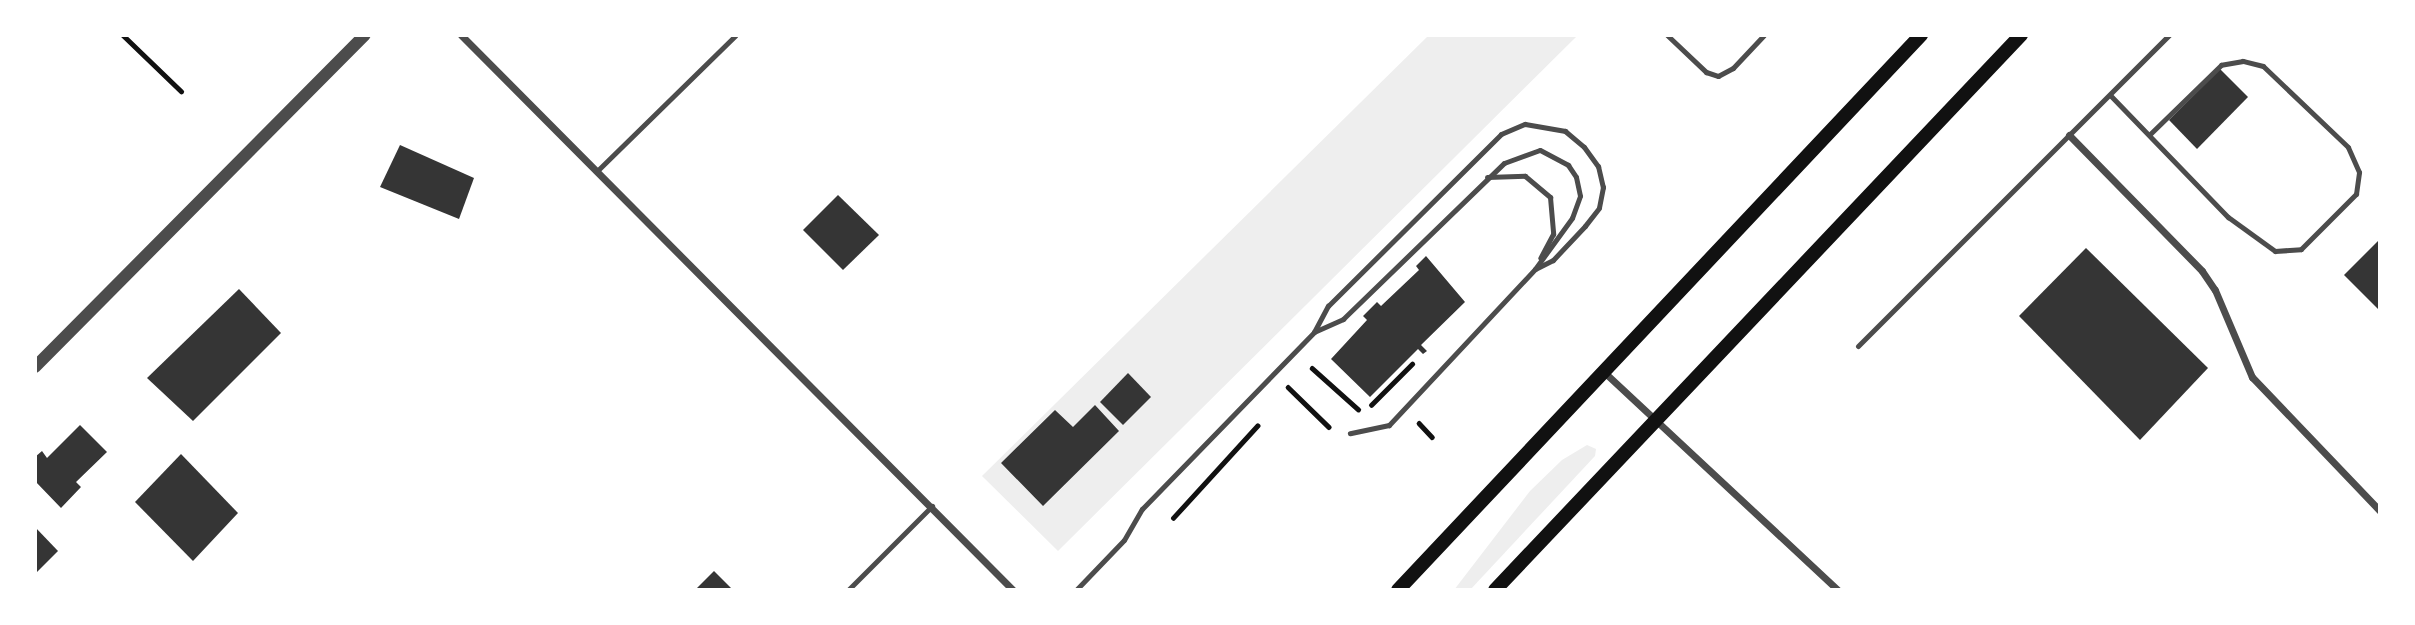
<!DOCTYPE html>
<style>
body{margin:0}
#map{position:relative;width:2415px;height:625px;overflow:hidden;background:#fff;font-family:"Noto Sans",sans-serif}
div>[style]{position:absolute}
[style*='--x']{left:calc(var(--x)*1px);top:calc(var(--y)*1px);width:calc(var(--w)*1px);rotate:calc(var(--a)*1deg)}
.green>*{inset:0;background:#eee}
.building>*{inset:0;background:#353535}
.path>*{height:4.5px;margin:-2.25px;padding:0 2.25px;transform-origin:2.25px;border-radius:2.25px;background:#111}
.service>*{height:5px;margin:-2.5px;padding:0 2.5px;transform-origin:2.5px;border-radius:2.5px;background:#4c4c4c}
.minor>*{height:7px;margin:-3.5px;padding:0 3.5px;transform-origin:3.5px;border-radius:3.5px;background:#4c4c4c}
.tertiary>*{height:12px;margin:-6px;padding:0 6px;transform-origin:6px;border-radius:6px;background:#4c4c4c}
.secondary>*{height:14px;margin:-7px;padding:0 7px;transform-origin:7px;border-radius:7px;background:#111}
span{translate:-50% -50%;white-space:nowrap;text-align:center;line-height:1.15;-webkit-text-stroke:7px #fff;paint-order:stroke}
.frame{position:absolute;inset:0;border:37px solid #fff;pointer-events:none}
</style>
<div id="map">
<div class="green">
<div style="clip-path:polygon(1429px 35px,1577px 36px,1058px 551px,982px 476px)"></div>
<div style="clip-path:polygon(1587px 445px,1596px 449px,1595px 456px,1470px 590px,1454px 590px,1530px 491px,1562px 460px)"></div>
</div>
<div class="building">
<div style="clip-path:polygon(2220px 69px,2248px 97px,2197px 149px,2169px 120px)"></div>
<div style="clip-path:polygon(400px 145px,474px 178px,459px 219px,380px 187px)"></div>
<div style="clip-path:polygon(838px 195px,879px 235px,843px 270px,803px 230px)"></div>
<div style="clip-path:polygon(2380px 239px,2380px 311px,2344px 275px)"></div>
<div style="clip-path:polygon(2086px 248px,2208px 368px,2140px 440px,2019px 316px)"></div>
<div style="clip-path:polygon(1426px 256px,1465px 302px,1421px 345px,1427px 351px,1423px 354px,1418px 349px,1370px 397px,1331px 359px,1367px 320px,1363px 316px,1377px 302px,1381px 306px,1419px 270px,1416px 266px)"></div>
<div style="clip-path:polygon(239px 289px,281px 333px,193px 421px,147px 378px)"></div>
<div style="clip-path:polygon(1128px 373px,1151px 397px,1123px 425px,1100px 402px)"></div>
<div style="clip-path:polygon(1095px 405px,1119px 431px,1043px 506px,1001px 463px,1055px 410px,1073px 427px)"></div>
<div style="clip-path:polygon(80px 425px,107px 452px,76px 482px,81px 487px,61px 508px,35px 481px,35px 457px,42px 451px,47px 458px)"></div>
<div style="clip-path:polygon(181px 454px,238px 513px,193px 561px,135px 502px)"></div>
<div style="clip-path:polygon(35px 527px,58px 551px,35px 574px)"></div>
<div style="clip-path:polygon(714px 571px,733px 590px,695px 590px)"></div>
</div>
<div class="path">
<div style="--x:123;--y:35;--w:81;--a:44"></div>
<div style="--x:1312;--y:368;--w:62;--a:41.7"></div>
<div style="--x:1288;--y:387;--w:57;--a:44.3"></div>
<div style="--x:1371;--y:405;--w:58;--a:-45"></div>
<div style="--x:1419;--y:423;--w:19;--a:47"></div>
<div style="--x:1173;--y:518;--w:125;--a:-47.6"></div>
</div>
<div class="service">
<div style="--x:1667;--y:35;--w:54;--a:43.5"></div>
<div style="--x:1706;--y:72;--w:13;--a:18"></div>
<div style="--x:1718;--y:76;--w:17;--a:-28"></div>
<div style="--x:1733;--y:68;--w:45;--a:-46.8"></div>
<div style="--x:2110;--y:95;--w:170;--a:46"></div>
<div style="--x:2228;--y:217;--w:58;--a:35.9"></div>
<div style="--x:2275;--y:251;--w:26;--a:-4"></div>
<div style="--x:2301;--y:249;--w:78;--a:-45"></div>
<div style="--x:2356;--y:194;--w:22;--a:-82"></div>
<div style="--x:2359;--y:172;--w:27;--a:-114"></div>
<div style="--x:2348;--y:147;--w:117;--a:-136.4"></div>
<div style="--x:2263;--y:66;--w:21;--a:-166"></div>
<div style="--x:2243;--y:61;--w:22;--a:170"></div>
<div style="--x:2221;--y:65;--w:100;--a:135.8"></div>
<div style="--x:597;--y:171;--w:194;--a:-44.4"></div>
<div style="--x:1487;--y:177;--w:38;--a:-2"></div>
<div style="--x:1525;--y:176;--w:33;--a:40"></div>
<div style="--x:1550;--y:197;--w:37;--a:85"></div>
<div style="--x:1553;--y:234;--w:27;--a:118"></div>
<div style="--x:1314;--y:332;--w:32;--a:-24"></div>
<div style="--x:1343;--y:319;--w:224;--a:-44.1"></div>
<div style="--x:1504;--y:163;--w:38;--a:-20"></div>
<div style="--x:1540;--y:150;--w:32;--a:28"></div>
<div style="--x:1568;--y:165;--w:14;--a:56"></div>
<div style="--x:1576;--y:177;--w:19;--a:78"></div>
<div style="--x:1580;--y:196;--w:23;--a:110"></div>
<div style="--x:1572;--y:218;--w:63;--a:126"></div>
<div style="--x:1535;--y:269;--w:214;--a:133.1"></div>
<div style="--x:1389;--y:425;--w:40;--a:168"></div>
<div style="--x:1858;--y:346;--w:440;--a:-45"></div>
<div style="--x:848;--y:590;--w:119;--a:-45"></div>
<div style="--x:1076;--y:590;--w:69;--a:-46.2"></div>
<div style="--x:1124;--y:540;--w:36;--a:-60"></div>
<div style="--x:1142;--y:509;--w:247;--a:-45.8"></div>
<div style="--x:1314;--y:332;--w:30;--a:-62"></div>
<div style="--x:1328;--y:306;--w:244;--a:-44.8"></div>
<div style="--x:1501;--y:134;--w:26;--a:-23"></div>
<div style="--x:1525;--y:124;--w:41;--a:9.9"></div>
<div style="--x:1565;--y:131;--w:25;--a:40"></div>
<div style="--x:1584;--y:147;--w:24;--a:54"></div>
<div style="--x:1598;--y:166;--w:22;--a:77"></div>
<div style="--x:1603;--y:187;--w:21;--a:101"></div>
<div style="--x:1599;--y:208;--w:23;--a:128"></div>
<div style="--x:1585;--y:226;--w:47;--a:133.3"></div>
<div style="--x:1553;--y:260;--w:20;--a:153"></div>
</div>
<div class="minor">
<div style="--x:461;--y:35;--w:783;--a:45.16"></div>
<div style="--x:2069;--y:135;--w:190;--a:45.6"></div>
<div style="--x:2202;--y:271;--w:23;--a:56"></div>
<div style="--x:2215;--y:290;--w:95;--a:67"></div>
<div style="--x:2252;--y:377;--w:185;--a:46.3"></div>
<div style="--x:1604;--y:372;--w:320;--a:43"></div>
</div>
<div class="tertiary">
<div style="--x:35;--y:367;--w:468;--a:-45.2"></div>
</div>
<div class="secondary">
<div style="--x:1398;--y:590;--w:763;--a:-46.7"></div>
<div style="--x:1495;--y:590;--w:765;--a:-46.54"></div>
</div>
<div class="frame"></div>
</div>
